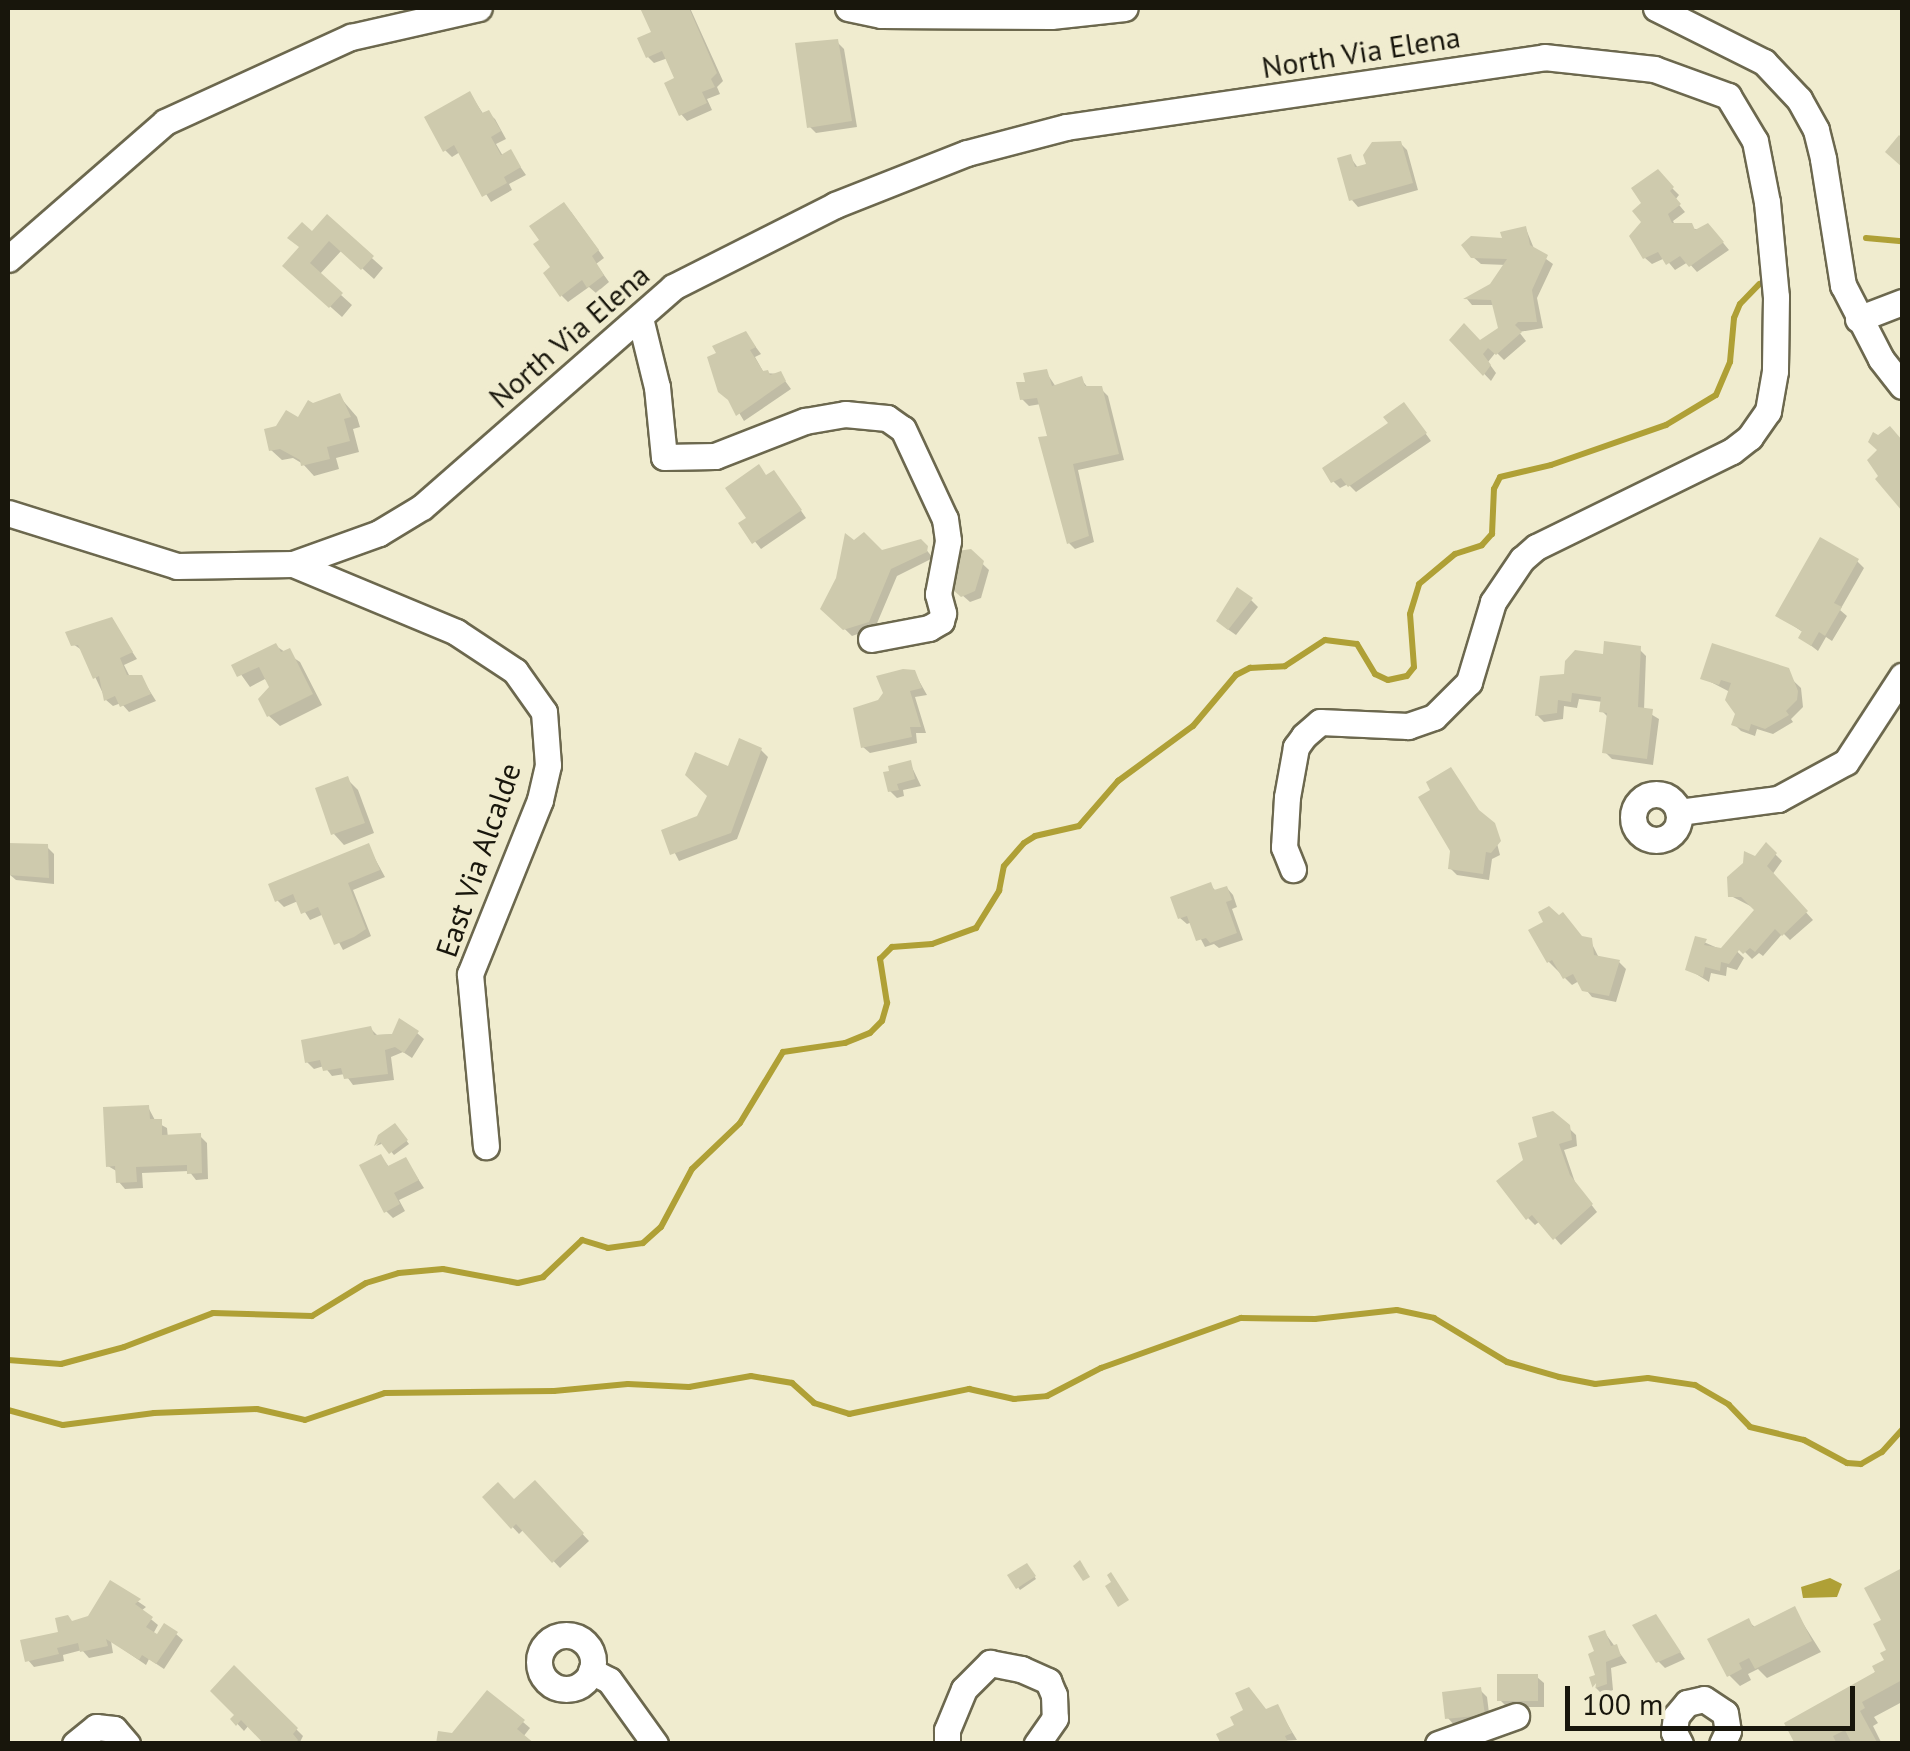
<!DOCTYPE html>
<style>
body{margin:0}
#map{position:relative;width:1910px;height:1751px;overflow:hidden;background:#f0eccf;font-family:"PT Sans",sans-serif}
div>[style]{position:absolute}
[style*='--x']{left:calc(var(--x)*1px);top:calc(var(--y)*1px);width:calc(var(--w)*1px);rotate:calc(var(--a)*1deg)}
.water>*{inset:0;background:#afa036}
.shadow>*{inset:0;background:#0003}
.stream>*{height:6px;margin:-3px;padding:0 3px;transform-origin:3px;border-radius:3px;background:#afa036}
.building>*{inset:0;background:#cecaad}
.roads{filter:drop-shadow(2px 0 #6c684e) drop-shadow(-2px 0 #6c684e) drop-shadow(0 2px #6c684e) drop-shadow(0 -2px #6c684e)}
.minor>*{height:25px;margin:-12.5px;padding:0 12.5px;transform-origin:12.5px;border-radius:12.5px;background:#fff}
.minor>.ring{margin:-12.5px;padding:0;box-sizing:content-box;background:none;border:25px solid #fff;border-radius:50%}
span{translate:-50% -50%;white-space:nowrap;text-align:center;line-height:1.15;-webkit-text-stroke:9px #f0eccf;paint-order:stroke}
.street-label{font-size:30px;color:#18160c}
.frame{position:absolute;inset:0;border:10px solid #18160c;pointer-events:none}
.scale{position:absolute;left:1565px;top:1686px;width:290px;height:45px;box-sizing:border-box;border:5px solid #18160c;border-top:0;padding-left:12px;font-size:30px;line-height:35px;white-space:nowrap;color:#18160c;-webkit-text-stroke:8px #f0eccf;paint-order:stroke}
</style>
<div id="map">
<div class="water">
<div style="clip-path:polygon(1830px 1578px,1842px 1584px,1837px 1597px,1803px 1598px,1801px 1587px)"></div>
</div>
<div class="shadow">
<div style="clip-path:polygon(643px 8px,690px 8px,723px 81px,717px 87px,720px 94px,707px 99px,712px 110px,687px 121px,681px 114px,677px 80px,668px 58px,654px 63px,648px 57px,654px 33px)"></div>
<div style="clip-path:polygon(837px 42px,844px 49px,857px 127px,816px 133px,809px 126px)"></div>
<div style="clip-path:polygon(470px 94px,484px 115px,488px 113px,495px 119px,506px 139px,496px 144px,503px 156px,510px 152px,526px 175px,509px 184px,512px 190px,491px 202px,460px 152px,452px 157px,445px 150px)"></div>
<div style="clip-path:polygon(1400px 143px,1407px 150px,1418px 190px,1358px 207px,1352px 200px,1350px 157px,1359px 169px)"></div>
<div style="clip-path:polygon(1657px 173px,1679px 195px,1675px 200px,1685px 212px,1673px 221px,1675px 225px,1715px 233px,1729px 250px,1697px 272px,1688px 262px,1675px 270px,1665px 258px,1652px 264px,1645px 258px,1645px 203px)"></div>
<div style="clip-path:polygon(571px 212px,604px 258px,596px 264px,609px 282px,596px 293px,589px 287px,568px 302px,562px 296px)"></div>
<div style="clip-path:polygon(327px 218px,383px 268px,374px 279px,342px 250px,319px 275px,352px 305px,342px 317px,297px 277px,312px 235px)"></div>
<div style="clip-path:polygon(1526px 229px,1535px 251px,1553px 264px,1537px 298px,1543px 328px,1519px 332px,1526px 341px,1504px 360px,1496px 352px,1488px 362px,1496px 373px,1491px 381px,1452px 340px,1480px 343px,1501px 329px,1495px 305px,1472px 305px,1467px 299px,1492px 286px,1506px 265px,1481px 264px,1473px 257px)"></div>
<div style="clip-path:polygon(746px 334px,761px 354px,755px 357px,764px 373px,780px 374px,791px 389px,744px 421px,732px 401px)"></div>
<div style="clip-path:polygon(1046px 372px,1056px 387px,1081px 379px,1089px 389px,1101px 389px,1108px 396px,1124px 460px,1078px 470px,1094px 542px,1075px 549px,1069px 543px,1041px 404px,1029px 406px,1022px 399px,1029px 384px)"></div>
<div style="clip-path:polygon(339px 396px,357px 417px,360px 427px,353px 429px,359px 452px,336px 458px,339px 469px,314px 476px,303px 464px,293px 458px,282px 460px,271px 450px,313px 406px)"></div>
<div style="clip-path:polygon(1410px 412px,1431px 441px,1356px 492px,1348px 484px,1340px 488px,1333px 481px)"></div>
<div style="clip-path:polygon(767px 478px,780px 480px,806px 518px,761px 549px,741px 524px,749px 518px)"></div>
<div style="clip-path:polygon(920px 542px,933px 558px,897px 576px,875px 628px,852px 636px,823px 608px,881px 553px)"></div>
<div style="clip-path:polygon(970px 552px,989px 570px,981px 598px,970px 602px,953px 587px)"></div>
<div style="clip-path:polygon(1857px 561px,1864px 568px,1840px 610px,1847px 616px,1832px 641px,1826px 637px,1818px 651px,1801px 638px,1804px 633px,1778px 615px)"></div>
<div style="clip-path:polygon(1251px 600px,1258px 607px,1236px 635px,1226px 628px)"></div>
<div style="clip-path:polygon(111px 620px,137px 659px,124px 665px,130px 677px,141px 677px,156px 701px,129px 712px,121px 703px,113px 706px,106px 700px,83px 651px,73px 644px)"></div>
<div style="clip-path:polygon(276px 646px,300px 662px,322px 705px,280px 726px,269px 716px,272px 688px,265px 679px,250px 687px,235px 666px)"></div>
<div style="clip-path:polygon(1639px 649px,1646px 656px,1644px 710px,1659px 719px,1653px 765px,1612px 759px,1605px 752px,1609px 718px,1602px 711px,1603px 702px,1579px 699px,1577px 708px,1564px 706px,1563px 719px,1544px 722px,1537px 715px,1566px 676px,1605px 656px)"></div>
<div style="clip-path:polygon(1779px 667px,1801px 688px,1803px 707px,1791px 719px,1793px 722px,1773px 734px,1757px 729px,1755px 736px,1741px 731px,1734px 724px,1738px 713px,1730px 692px,1703px 678px)"></div>
<div style="clip-path:polygon(914px 672px,927px 695px,915px 697px,926px 733px,916px 733px,917px 743px,870px 753px,863px 747px,880px 702px)"></div>
<div style="clip-path:polygon(761px 750px,768px 757px,737px 839px,679px 861px,664px 832px,699px 818px,729px 769px)"></div>
<div style="clip-path:polygon(910px 763px,921px 786px,903px 790px,904px 796px,897px 798px,890px 791px)"></div>
<div style="clip-path:polygon(347px 779px,358px 790px,374px 833px,344px 845px,334px 834px)"></div>
<div style="clip-path:polygon(1483px 817px,1492px 824px,1500px 855px,1492px 859px,1489px 880px,1457px 875px,1450px 868px)"></div>
<div style="clip-path:polygon(8px 845px,47px 847px,54px 854px,54px 884px,16px 880px,9px 874px)"></div>
<div style="clip-path:polygon(1766px 845px,1782px 861px,1772px 875px,1813px 920px,1790px 940px,1783px 933px,1763px 956px,1759px 953px,1752px 959px,1732px 939px,1758px 910px,1731px 896px)"></div>
<div style="clip-path:polygon(368px 846px,385px 877px,353px 890px,371px 936px,343px 950px,324px 914px,310px 920px,298px 901px,284px 907px,277px 900px)"></div>
<div style="clip-path:polygon(1210px 885px,1217px 892px,1227px 888px,1233px 895px,1237px 907px,1232px 909px,1243px 940px,1219px 948px,1214px 944px,1205px 947px,1192px 922px,1187px 924px,1180px 918px)"></div>
<div style="clip-path:polygon(1531px 931px,1590px 940px,1599px 958px,1619px 962px,1626px 969px,1616px 1002px,1592px 997px,1579px 981px,1572px 985px,1549px 962px)"></div>
<div style="clip-path:polygon(1697px 939px,1722px 950px,1728px 943px,1744px 958px,1737px 970px,1727px 967px,1726px 976px,1711px 973px,1709px 982px,1688px 969px)"></div>
<div style="clip-path:polygon(370px 1028px,377px 1035px,417px 1033px,424px 1039px,412px 1058px,403px 1052px,391px 1057px,394px 1080px,353px 1085px,345px 1074px,332px 1076px,324px 1066px,314px 1069px,307px 1062px)"></div>
<div style="clip-path:polygon(148px 1107px,156px 1122px,167px 1128px,168px 1138px,200px 1136px,207px 1143px,208px 1179px,196px 1180px,189px 1171px,142px 1173px,143px 1188px,125px 1189px,119px 1182px,118px 1172px,108px 1166px)"></div>
<div style="clip-path:polygon(1553px 1113px,1576px 1135px,1577px 1146px,1564px 1150px,1576px 1185px,1597px 1212px,1561px 1245px,1540px 1221px,1535px 1225px,1528px 1218px,1526px 1161px)"></div>
<div style="clip-path:polygon(395px 1126px,409px 1144px,394px 1155px,384px 1143px,376px 1146px)"></div>
<div style="clip-path:polygon(381px 1157px,390px 1168px,406px 1160px,424px 1188px,399px 1200px,405px 1211px,393px 1218px,386px 1211px)"></div>
<div style="clip-path:polygon(535px 1483px,589px 1541px,560px 1568px,524px 1529px,519px 1534px,485px 1497px,514px 1502px)"></div>
<div style="clip-path:polygon(1029px 1568px,1036px 1579px,1020px 1590px,1018px 1587px)"></div>
<div style="clip-path:polygon(1902px 1570px,1902px 1702px,1874px 1717px,1878px 1723px,1873px 1726px,1882px 1744px,1797px 1744px,1887px 1661px,1884px 1621px,1867px 1589px)"></div>
<div style="clip-path:polygon(111px 1583px,146px 1607px,141px 1611px,158px 1625px,153px 1634px,176px 1634px,183px 1640px,164px 1669px,149px 1659px,146px 1665px,111px 1641px,113px 1653px,89px 1658px,82px 1650px,63px 1655px,64px 1661px,34px 1667px,28px 1660px,73px 1623px,89px 1618px)"></div>
<div style="clip-path:polygon(1794px 1609px,1821px 1652px,1767px 1678px,1758px 1669px,1748px 1674px,1751px 1680px,1740px 1686px,1729px 1675px,1748px 1621px,1756px 1628px)"></div>
<div style="clip-path:polygon(1656px 1617px,1685px 1659px,1665px 1668px,1658px 1661px)"></div>
<div style="clip-path:polygon(1605px 1633px,1627px 1663px,1611px 1668px,1613px 1690px,1602px 1694px,1595px 1687px,1597px 1653px)"></div>
<div style="clip-path:polygon(235px 1668px,303px 1736px,299px 1744px,267px 1744px,249px 1725px,244px 1731px,233px 1719px,237px 1714px)"></div>
<div style="clip-path:polygon(1537px 1677px,1544px 1683px,1544px 1707px,1507px 1707px,1500px 1700px)"></div>
<div style="clip-path:polygon(1480px 1690px,1487px 1697px,1490px 1721px,1454px 1725px,1448px 1718px)"></div>
<div style="clip-path:polygon(1277px 1707px,1297px 1740px,1224px 1744px)"></div>
<div style="clip-path:polygon(523px 1722px,530px 1728px,523px 1737px,453px 1736px)"></div>
</div>
<div class="stream">
<div style="--x:1866;--y:238;--w:36;--a:5"></div>
<div style="--x:8;--y:1360;--w:53;--a:4.3"></div>
<div style="--x:61;--y:1364;--w:65;--a:-15.1"></div>
<div style="--x:124;--y:1347;--w:95;--a:-20.9"></div>
<div style="--x:213;--y:1313;--w:99;--a:1.7"></div>
<div style="--x:312;--y:1316;--w:63;--a:-31.4"></div>
<div style="--x:366;--y:1283;--w:34;--a:-17"></div>
<div style="--x:399;--y:1273;--w:44;--a:-5.2"></div>
<div style="--x:443;--y:1269;--w:76;--a:10.6"></div>
<div style="--x:518;--y:1283;--w:26;--a:-13"></div>
<div style="--x:543;--y:1277;--w:54;--a:-43.5"></div>
<div style="--x:582;--y:1240;--w:27;--a:17"></div>
<div style="--x:608;--y:1248;--w:35;--a:-8"></div>
<div style="--x:643;--y:1243;--w:24;--a:-42"></div>
<div style="--x:661;--y:1227;--w:66;--a:-61.9"></div>
<div style="--x:692;--y:1169;--w:66;--a:-43.8"></div>
<div style="--x:740;--y:1123;--w:83;--a:-58.8"></div>
<div style="--x:783;--y:1052;--w:63;--a:-8.3"></div>
<div style="--x:845;--y:1043;--w:27;--a:-22"></div>
<div style="--x:870;--y:1033;--w:17;--a:-45"></div>
<div style="--x:882;--y:1021;--w:19;--a:-74"></div>
<div style="--x:887;--y:1003;--w:45;--a:-99"></div>
<div style="--x:880;--y:959;--w:17;--a:-45"></div>
<div style="--x:892;--y:947;--w:40;--a:-4.3"></div>
<div style="--x:932;--y:944;--w:47;--a:-20"></div>
<div style="--x:976;--y:928;--w:44;--a:-58.1"></div>
<div style="--x:999;--y:891;--w:25;--a:-79"></div>
<div style="--x:1004;--y:866;--w:30;--a:-49"></div>
<div style="--x:1024;--y:843;--w:13;--a:-32"></div>
<div style="--x:1035;--y:836;--w:45;--a:-12.8"></div>
<div style="--x:1079;--y:826;--w:60;--a:-49.1"></div>
<div style="--x:1118;--y:781;--w:93;--a:-36.3"></div>
<div style="--x:1193;--y:726;--w:67;--a:-49.9"></div>
<div style="--x:1236;--y:675;--w:16;--a:-27"></div>
<div style="--x:1250;--y:668;--w:35;--a:-3"></div>
<div style="--x:1285;--y:666;--w:48;--a:-33"></div>
<div style="--x:1325;--y:640;--w:32;--a:7"></div>
<div style="--x:1357;--y:644;--w:35;--a:59"></div>
<div style="--x:1375;--y:674;--w:14;--a:25"></div>
<div style="--x:1388;--y:680;--w:19;--a:-12"></div>
<div style="--x:1407;--y:676;--w:11;--a:-52"></div>
<div style="--x:1414;--y:667;--w:53;--a:-94.3"></div>
<div style="--x:1410;--y:614;--w:31;--a:-73"></div>
<div style="--x:1419;--y:584;--w:47;--a:-39.8"></div>
<div style="--x:1455;--y:554;--w:28;--a:-18"></div>
<div style="--x:1482;--y:545;--w:15;--a:-48"></div>
<div style="--x:1492;--y:534;--w:45;--a:-87.5"></div>
<div style="--x:1494;--y:489;--w:13;--a:-63"></div>
<div style="--x:1500;--y:477;--w:52;--a:-13.2"></div>
<div style="--x:1551;--y:465;--w:122;--a:-19.2"></div>
<div style="--x:1666;--y:425;--w:58;--a:-31"></div>
<div style="--x:1716;--y:395;--w:36;--a:-67"></div>
<div style="--x:1730;--y:362;--w:44;--a:-84.8"></div>
<div style="--x:1734;--y:318;--w:15;--a:-67"></div>
<div style="--x:1740;--y:304;--w:28;--a:-46"></div>
<div style="--x:8;--y:1410;--w:57;--a:15.3"></div>
<div style="--x:63;--y:1425;--w:92;--a:-7.5"></div>
<div style="--x:154;--y:1413;--w:103;--a:-2.2"></div>
<div style="--x:257;--y:1409;--w:49;--a:12.9"></div>
<div style="--x:305;--y:1420;--w:84;--a:-18.6"></div>
<div style="--x:385;--y:1393;--w:169;--a:-0.7"></div>
<div style="--x:554;--y:1391;--w:74;--a:-5.4"></div>
<div style="--x:628;--y:1384;--w:61;--a:2.8"></div>
<div style="--x:689;--y:1387;--w:63;--a:-10.1"></div>
<div style="--x:751;--y:1376;--w:42;--a:9.7"></div>
<div style="--x:792;--y:1383;--w:30;--a:42"></div>
<div style="--x:814;--y:1403;--w:37;--a:17"></div>
<div style="--x:849;--y:1414;--w:123;--a:-11.8"></div>
<div style="--x:969;--y:1389;--w:46;--a:12.5"></div>
<div style="--x:1014;--y:1399;--w:33;--a:-5"></div>
<div style="--x:1047;--y:1396;--w:61;--a:-27.4"></div>
<div style="--x:1101;--y:1368;--w:149;--a:-19.7"></div>
<div style="--x:1241;--y:1318;--w:74;--a:0.8"></div>
<div style="--x:1315;--y:1319;--w:82;--a:-6.3"></div>
<div style="--x:1397;--y:1310;--w:38;--a:12"></div>
<div style="--x:1434;--y:1318;--w:85;--a:31.1"></div>
<div style="--x:1507;--y:1362;--w:54;--a:16.1"></div>
<div style="--x:1559;--y:1377;--w:37;--a:11"></div>
<div style="--x:1595;--y:1384;--w:53;--a:-6.5"></div>
<div style="--x:1648;--y:1378;--w:48;--a:8.5"></div>
<div style="--x:1695;--y:1385;--w:39;--a:30"></div>
<div style="--x:1729;--y:1405;--w:30;--a:46"></div>
<div style="--x:1750;--y:1427;--w:56;--a:13.5"></div>
<div style="--x:1804;--y:1440;--w:49;--a:28.1"></div>
<div style="--x:1847;--y:1463;--w:14;--a:4"></div>
<div style="--x:1861;--y:1464;--w:24;--a:-30"></div>
<div style="--x:1882;--y:1452;--w:30;--a:-48"></div>
</div>
<div class="building">
<div style="clip-path:polygon(640px 8px,689px 8px,717px 73px,711px 79px,715px 87px,702px 92px,707px 103px,679px 116px,664px 83px,674px 78px,662px 51px,646px 58px,637px 38px,651px 32px)"></div>
<div style="clip-path:polygon(838px 39px,852px 121px,807px 128px,795px 43px)"></div>
<div style="clip-path:polygon(470px 91px,482px 113px,489px 110px,501px 131px,491px 137px,501px 155px,511px 149px,521px 167px,504px 177px,507px 183px,482px 197px,454px 145px,443px 152px,424px 117px)"></div>
<div style="clip-path:polygon(1899px 135px,1902px 138px,1902px 167px,1885px 152px)"></div>
<div style="clip-path:polygon(1401px 141px,1413px 183px,1349px 201px,1337px 158px,1351px 154px,1355px 167px,1366px 164px,1363px 155px,1372px 142px)"></div>
<div style="clip-path:polygon(1658px 169px,1674px 187px,1670px 191px,1681px 204px,1668px 214px,1672px 223px,1692px 223px,1695px 230px,1708px 223px,1724px 242px,1689px 267px,1680px 256px,1666px 265px,1658px 252px,1643px 259px,1629px 236px,1641px 222px,1632px 211px,1641px 203px,1631px 188px)"></div>
<div style="clip-path:polygon(564px 202px,599px 250px,592px 256px,604px 275px,587px 288px,582px 280px,560px 297px,543px 273px,550px 267px,533px 244px,539px 240px,529px 226px)"></div>
<div style="clip-path:polygon(327px 214px,374px 256px,361px 270px,329px 241px,310px 263px,343px 293px,329px 308px,282px 266px,299px 247px,287px 238px,302px 222px,312px 231px)"></div>
<div style="clip-path:polygon(1526px 226px,1530px 245px,1548px 255px,1532px 290px,1537px 322px,1518px 322px,1515px 325px,1522px 332px,1496px 355px,1488px 348px,1483px 354px,1491px 365px,1483px 376px,1449px 340px,1464px 323px,1480px 340px,1498px 328px,1491px 300px,1463px 299px,1490px 284px,1507px 259px,1471px 258px,1461px 245px,1471px 236px,1502px 238px,1500px 232px)"></div>
<div style="clip-path:polygon(746px 331px,756px 347px,750px 350px,763px 371px,768px 370px,770px 375px,781px 371px,786px 381px,736px 416px,728px 400px,718px 392px,707px 357px,716px 353px,712px 346px)"></div>
<div style="clip-path:polygon(1047px 369px,1052px 386px,1082px 376px,1085px 386px,1102px 386px,1119px 454px,1073px 464px,1089px 536px,1067px 544px,1038px 437px,1047px 436px,1037px 398px,1020px 400px,1016px 382px,1025px 382px,1023px 373px)"></div>
<div style="clip-path:polygon(340px 393px,351px 417px,344px 419px,350px 441px,327px 447px,330px 459px,301px 466px,300px 460px,280px 449px,269px 451px,264px 429px,276px 426px,286px 410px,298px 417px,308px 400px,313px 403px)"></div>
<div style="clip-path:polygon(1404px 402px,1427px 433px,1348px 487px,1341px 478px,1331px 483px,1322px 468px,1388px 423px,1383px 417px)"></div>
<div style="clip-path:polygon(1890px 426px,1902px 440px,1902px 511px,1875px 479px,1878px 476px,1867px 460px,1877px 450px,1868px 442px,1873px 432px,1878px 435px)"></div>
<div style="clip-path:polygon(759px 464px,766px 475px,774px 470px,802px 510px,752px 544px,738px 523px,746px 518px,725px 488px)"></div>
<div style="clip-path:polygon(864px 532px,882px 550px,921px 539px,928px 546px,927px 552px,891px 569px,869px 622px,843px 630px,820px 609px,836px 578px,845px 533px,854px 540px)"></div>
<div style="clip-path:polygon(1820px 537px,1859px 559px,1834px 603px,1842px 607px,1825px 636px,1819px 632px,1811px 646px,1798px 638px,1802px 631px,1775px 616px)"></div>
<div style="clip-path:polygon(971px 549px,984px 561px,975px 591px,961px 597px,943px 581px,951px 552px)"></div>
<div style="clip-path:polygon(1237px 587px,1253px 598px,1228px 630px,1216px 621px)"></div>
<div style="clip-path:polygon(112px 617px,133px 652px,120px 658px,127px 675px,142px 675px,151px 694px,120px 707px,115px 696px,104px 701px,99px 676px,93px 679px,78px 645px,71px 646px,65px 632px)"></div>
<div style="clip-path:polygon(1604px 641px,1641px 646px,1638px 707px,1653px 709px,1647px 759px,1602px 753px,1607px 713px,1599px 712px,1601px 697px,1572px 693px,1571px 702px,1558px 700px,1557px 713px,1535px 716px,1540px 676px,1564px 674px,1565px 661px,1575px 650px,1603px 654px)"></div>
<div style="clip-path:polygon(276px 643px,281px 652px,290px 648px,313px 694px,267px 717px,258px 699px,269px 687px,259px 667px,237px 677px,231px 665px)"></div>
<div style="clip-path:polygon(1712px 643px,1789px 668px,1798px 691px,1797px 700px,1786px 711px,1789px 715px,1765px 729px,1751px 724px,1749px 731px,1731px 725px,1735px 714px,1725px 700px,1731px 683px,1721px 680px,1719px 685px,1700px 679px)"></div>
<div style="clip-path:polygon(903px 669px,915px 670px,922px 688px,910px 691px,921px 727px,910px 727px,912px 737px,861px 748px,853px 708px,878px 700px,883px 693px,876px 676px)"></div>
<div style="clip-path:polygon(739px 738px,762px 748px,731px 833px,670px 855px,661px 830px,697px 816px,707px 796px,685px 775px,695px 752px,728px 766px)"></div>
<div style="clip-path:polygon(911px 760px,915px 779px,897px 784px,899px 790px,888px 792px,883px 772px,889px 771px,888px 766px)"></div>
<div style="clip-path:polygon(1451px 767px,1479px 810px,1495px 823px,1501px 841px,1491px 853px,1486px 852px,1483px 874px,1448px 869px,1450px 851px,1418px 797px,1430px 790px,1426px 782px)"></div>
<div style="clip-path:polygon(348px 776px,365px 823px,331px 835px,315px 788px)"></div>
<div style="clip-path:polygon(1766px 842px,1777px 853px,1767px 866px,1808px 911px,1782px 936px,1775px 929px,1755px 952px,1750px 948px,1743px 954px,1739px 950px,1729px 964px,1721px 962px,1720px 971px,1705px 967px,1703px 977px,1685px 970px,1695px 936px,1707px 939px,1704px 945px,1721px 948px,1754px 910px,1741px 897px,1728px 897px,1727px 877px,1743px 863px,1744px 851px,1755px 856px)"></div>
<div style="clip-path:polygon(8px 843px,48px 844px,49px 878px,8px 875px)"></div>
<div style="clip-path:polygon(369px 843px,380px 870px,348px 883px,366px 929px,354px 937px,334px 945px,318px 907px,301px 914px,293px 894px,275px 902px,268px 884px)"></div>
<div style="clip-path:polygon(1211px 882px,1214px 890px,1227px 886px,1232px 900px,1226px 902px,1237px 933px,1210px 943px,1206px 938px,1196px 941px,1187px 916px,1178px 919px,1170px 897px)"></div>
<div style="clip-path:polygon(1549px 906px,1559px 915px,1563px 912px,1582px 936px,1592px 938px,1594px 955px,1620px 960px,1609px 996px,1582px 991px,1573px 974px,1563px 979px,1552px 960px,1547px 963px,1528px 930px,1543px 922px,1538px 912px)"></div>
<div style="clip-path:polygon(399px 1018px,419px 1031px,404px 1053px,395px 1047px,385px 1050px,388px 1074px,344px 1079px,341px 1068px,323px 1071px,320px 1060px,305px 1063px,301px 1040px,371px 1026px,374px 1035px,392px 1034px)"></div>
<div style="clip-path:polygon(149px 1105px,150px 1119px,162px 1119px,162px 1135px,201px 1133px,202px 1173px,187px 1174px,187px 1165px,136px 1167px,137px 1182px,116px 1183px,115px 1166px,106px 1167px,103px 1107px)"></div>
<div style="clip-path:polygon(1553px 1111px,1570px 1125px,1572px 1140px,1559px 1144px,1570px 1175px,1593px 1204px,1553px 1240px,1532px 1215px,1526px 1220px,1496px 1181px,1523px 1160px,1518px 1143px,1537px 1137px,1532px 1117px)"></div>
<div style="clip-path:polygon(395px 1123px,408px 1140px,389px 1154px,380px 1142px,374px 1146px,378px 1135px)"></div>
<div style="clip-path:polygon(381px 1154px,388px 1166px,406px 1157px,419px 1180px,394px 1193px,400px 1204px,384px 1213px,359px 1165px)"></div>
<div style="clip-path:polygon(535px 1480px,584px 1533px,552px 1563px,516px 1524px,511px 1529px,482px 1497px,498px 1482px,514px 1499px)"></div>
<div style="clip-path:polygon(1080px 1560px,1090px 1577px,1083px 1581px,1073px 1566px)"></div>
<div style="clip-path:polygon(1027px 1563px,1036px 1576px,1016px 1589px,1007px 1575px)"></div>
<div style="clip-path:polygon(1902px 1568px,1902px 1680px,1862px 1702px,1865px 1708px,1860px 1711px,1878px 1744px,1852px 1744px,1845px 1730px,1833px 1736px,1837px 1744px,1795px 1744px,1784px 1723px,1875px 1672px,1872px 1666px,1884px 1660px,1880px 1653px,1886px 1650px,1873px 1624px,1881px 1620px,1864px 1588px)"></div>
<div style="clip-path:polygon(1111px 1572px,1129px 1600px,1118px 1607px,1105px 1586px,1111px 1582px,1107px 1575px)"></div>
<div style="clip-path:polygon(110px 1580px,141px 1599px,135px 1604px,153px 1617px,146px 1627px,157px 1634px,164px 1623px,178px 1632px,156px 1664px,142px 1655px,139px 1660px,106px 1639px,108px 1646px,80px 1652px,78px 1643px,57px 1648px,59px 1654px,25px 1662px,20px 1640px,58px 1632px,55px 1618px,68px 1615px,72px 1621px,88px 1616px)"></div>
<div style="clip-path:polygon(1795px 1606px,1812px 1641px,1755px 1669px,1749px 1658px,1739px 1663px,1742px 1669px,1727px 1677px,1707px 1639px,1749px 1618px,1753px 1627px)"></div>
<div style="clip-path:polygon(1656px 1614px,1681px 1652px,1656px 1663px,1632px 1625px)"></div>
<div style="clip-path:polygon(1605px 1630px,1611px 1646px,1617px 1644px,1621px 1656px,1606px 1662px,1607px 1684px,1593px 1689px,1589px 1677px,1595px 1675px,1588px 1654px,1594px 1651px,1588px 1636px)"></div>
<div style="clip-path:polygon(234px 1665px,298px 1728px,293px 1734px,298px 1740px,295px 1744px,264px 1744px,241px 1720px,236px 1726px,230px 1719px,234px 1715px,210px 1691px)"></div>
<div style="clip-path:polygon(1497px 1674px,1538px 1674px,1538px 1701px,1497px 1701px)"></div>
<div style="clip-path:polygon(1249px 1687px,1266px 1709px,1278px 1704px,1292px 1733px,1285px 1736px,1289px 1744px,1221px 1744px,1216px 1734px,1234px 1725px,1230px 1717px,1243px 1710px,1235px 1693px)"></div>
<div style="clip-path:polygon(1481px 1687px,1485px 1715px,1445px 1719px,1442px 1692px)"></div>
<div style="clip-path:polygon(487px 1690px,525px 1720px,517px 1729px,535px 1744px,436px 1744px,438px 1731px,452px 1733px)"></div>
</div>
<div class="roads">
<div class="minor">
<div style="--x:848;--y:8;--w:34;--a:12"></div>
<div style="--x:881;--y:15;--w:170;--a:0.3"></div>
<div style="--x:1051;--y:16;--w:74;--a:-6.2"></div>
<div style="--x:1656;--y:8;--w:121;--a:26.6"></div>
<div style="--x:1764;--y:62;--w:51;--a:46.6"></div>
<div style="--x:1799;--y:99;--w:35;--a:61"></div>
<div style="--x:1816;--y:130;--w:30;--a:76"></div>
<div style="--x:1823;--y:159;--w:128;--a:81"></div>
<div style="--x:1843;--y:285;--w:83;--a:62.8"></div>
<div style="--x:1881;--y:359;--w:34;--a:52"></div>
<div style="--x:8;--y:259;--w:208;--a:-41.1"></div>
<div style="--x:165;--y:122;--w:205;--a:-24.6"></div>
<div style="--x:351;--y:37;--w:131;--a:-12.8"></div>
<div style="--x:640;--y:318;--w:71;--a:76.2"></div>
<div style="--x:657;--y:387;--w:70;--a:84.3"></div>
<div style="--x:664;--y:457;--w:51;--a:-1.1"></div>
<div style="--x:715;--y:456;--w:97;--a:-21.3"></div>
<div style="--x:805;--y:421;--w:41;--a:-9.9"></div>
<div style="--x:845;--y:414;--w:42;--a:5.4"></div>
<div style="--x:887;--y:418;--w:19;--a:35"></div>
<div style="--x:903;--y:429;--w:99;--a:65"></div>
<div style="--x:945;--y:519;--w:22;--a:82"></div>
<div style="--x:948;--y:541;--w:54;--a:100.7"></div>
<div style="--x:938;--y:594;--w:20;--a:75"></div>
<div style="--x:943;--y:613;--w:8;--a:104"></div>
<div style="--x:941;--y:621;--w:14;--a:150"></div>
<div style="--x:929;--y:628;--w:59;--a:169.3"></div>
<div style="--x:1858;--y:319;--w:47;--a:-21.1"></div>
<div style="--x:8;--y:513;--w:177;--a:17.4"></div>
<div style="--x:177;--y:566;--w:116;--a:-1"></div>
<div style="--x:293;--y:564;--w:91;--a:-19.8"></div>
<div style="--x:379;--y:533;--w:50;--a:-31.2"></div>
<div style="--x:422;--y:507;--w:334;--a:-41.2"></div>
<div style="--x:673;--y:287;--w:182;--a:-26.8"></div>
<div style="--x:835;--y:205;--w:142;--a:-21.5"></div>
<div style="--x:967;--y:153;--w:102;--a:-14.7"></div>
<div style="--x:1066;--y:127;--w:483;--a:-8.3"></div>
<div style="--x:1544;--y:57;--w:111;--a:6.2"></div>
<div style="--x:1654;--y:69;--w:79;--a:20"></div>
<div style="--x:1728;--y:96;--w:52;--a:59"></div>
<div style="--x:1755;--y:141;--w:62;--a:78.9"></div>
<div style="--x:1767;--y:202;--w:95;--a:84.6"></div>
<div style="--x:1776;--y:297;--w:74;--a:90.8"></div>
<div style="--x:1775;--y:371;--w:41;--a:99.9"></div>
<div style="--x:1768;--y:411;--w:32;--a:125"></div>
<div style="--x:1750;--y:437;--w:23;--a:142"></div>
<div style="--x:1732;--y:451;--w:218;--a:153.9"></div>
<div style="--x:1536;--y:547;--w:18;--a:139"></div>
<div style="--x:1522;--y:559;--w:52;--a:124"></div>
<div style="--x:1493;--y:602;--w:84;--a:106.7"></div>
<div style="--x:1469;--y:682;--w:49;--a:135"></div>
<div style="--x:1434;--y:717;--w:28;--a:161"></div>
<div style="--x:1408;--y:726;--w:88;--a:-177.4"></div>
<div style="--x:1320;--y:722;--w:21;--a:139"></div>
<div style="--x:1304;--y:736;--w:14;--a:126"></div>
<div style="--x:1296;--y:747;--w:51;--a:100.2"></div>
<div style="--x:1287;--y:797;--w:50;--a:93.4"></div>
<div style="--x:1284;--y:847;--w:24;--a:68"></div>
<div style="--x:293;--y:564;--w:177;--a:22.6"></div>
<div style="--x:456;--y:632;--w:71;--a:33.5"></div>
<div style="--x:515;--y:671;--w:50;--a:54.7"></div>
<div style="--x:544;--y:712;--w:53;--a:85.7"></div>
<div style="--x:548;--y:765;--w:36;--a:103"></div>
<div style="--x:540;--y:800;--w:188;--a:111.9"></div>
<div style="--x:470;--y:974;--w:173;--a:84.7"></div>
<div class="ring" style="left:1633px;top:794px;width:21px;height:21px"></div>
<div style="--x:1679;--y:812;--w:100;--a:-7.5"></div>
<div style="--x:1778;--y:799;--w:77;--a:-28.6"></div>
<div style="--x:1846;--y:762;--w:103;--a:-56.9"></div>
<div class="ring" style="left:539px;top:1635px;width:29px;height:29px"></div>
<div style="--x:591;--y:1671;--w:20;--a:27"></div>
<div style="--x:609;--y:1680;--w:79;--a:54.3"></div>
<div style="--x:75;--y:1744;--w:27;--a:-39"></div>
<div style="--x:96;--y:1727;--w:18;--a:6"></div>
<div style="--x:114;--y:1729;--w:20;--a:49"></div>
<div style="--x:947;--y:1744;--w:14;--a:-90"></div>
<div style="--x:947;--y:1730;--w:44;--a:-67.5"></div>
<div style="--x:964;--y:1689;--w:37;--a:-45"></div>
<div style="--x:990;--y:1663;--w:32;--a:11"></div>
<div style="--x:1021;--y:1669;--w:30;--a:24"></div>
<div style="--x:1048;--y:1681;--w:15;--a:67"></div>
<div style="--x:1054;--y:1695;--w:23;--a:88"></div>
<div style="--x:1055;--y:1718;--w:32;--a:125"></div>
<div style="--x:1438;--y:1744;--w:83;--a:-19.7"></div>
<div style="--x:1680;--y:1744;--w:13;--a:-117"></div>
<div style="--x:1674;--y:1732;--w:16;--a:-83"></div>
<div style="--x:1676;--y:1716;--w:17;--a:-50"></div>
<div style="--x:1687;--y:1703;--w:17;--a:-13"></div>
<div style="--x:1704;--y:1699;--w:25;--a:34"></div>
<div style="--x:1725;--y:1713;--w:18;--a:81"></div>
<div style="--x:1728;--y:1731;--w:14;--a:115"></div>
</div>
</div>
<div class="street-label">
<span style="left:1361px;top:52px;rotate:-9deg">North Via Elena</span>
<span style="left:569px;top:336px;rotate:-41deg">North Via Elena</span>
<span style="left:478px;top:860px;rotate:-71deg">East Via Alcalde</span>
</div>
<div class="frame"></div>
<div class="scale">100 m</div>
</div>
